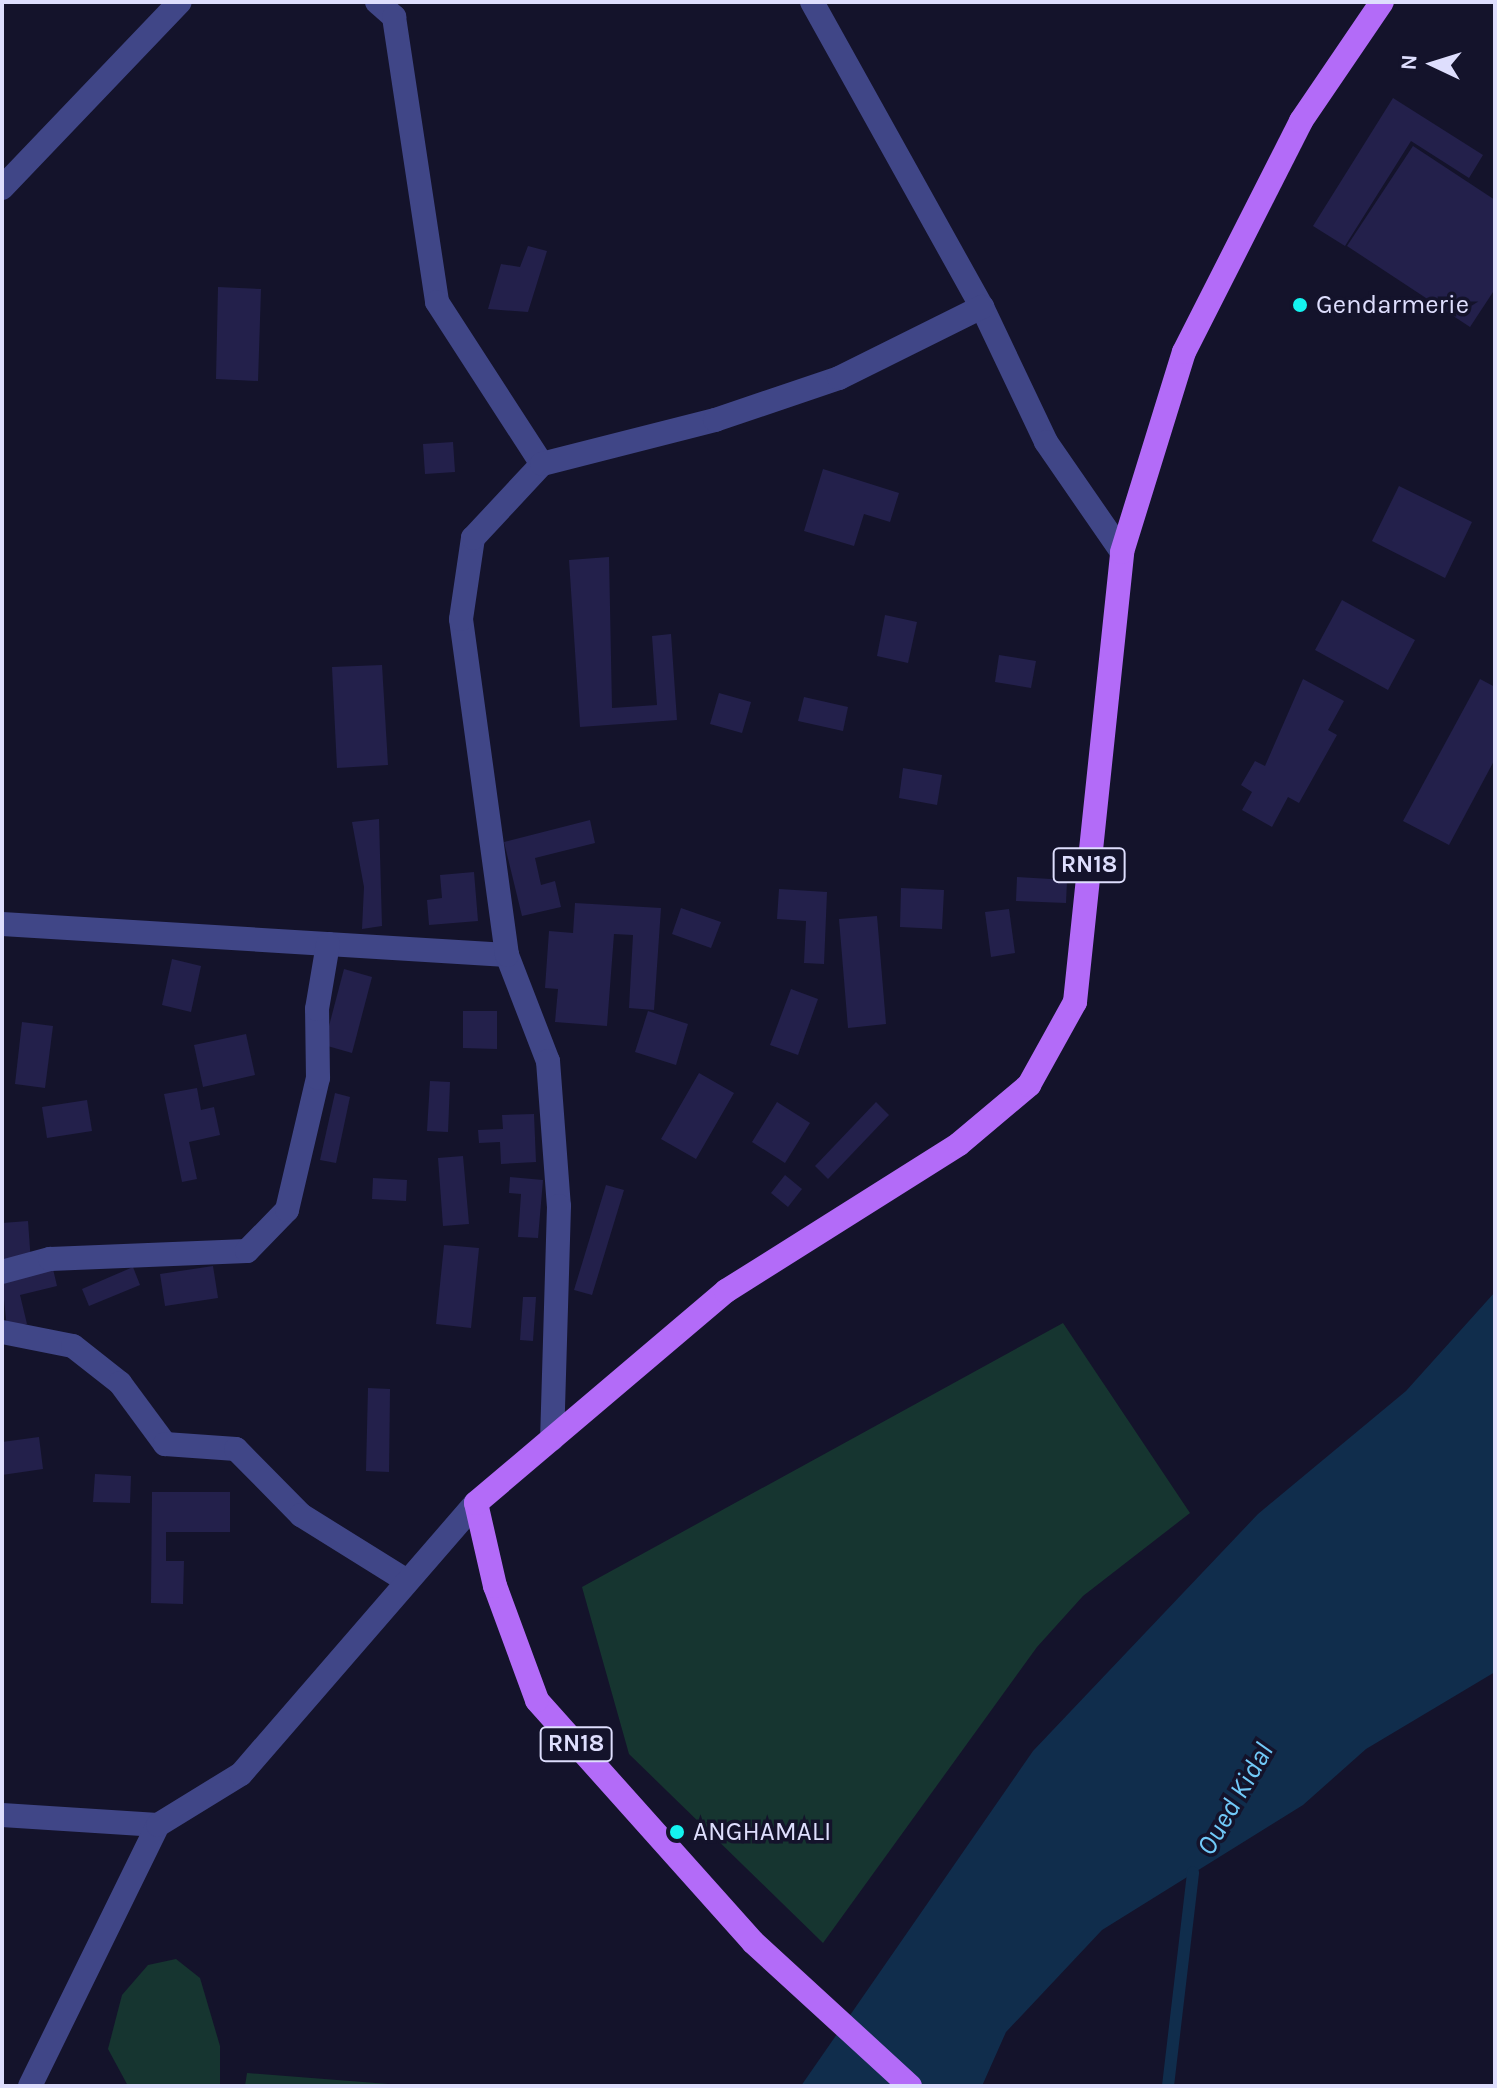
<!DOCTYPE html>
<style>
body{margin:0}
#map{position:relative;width:1497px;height:2088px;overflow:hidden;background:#14132b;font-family:Karla,sans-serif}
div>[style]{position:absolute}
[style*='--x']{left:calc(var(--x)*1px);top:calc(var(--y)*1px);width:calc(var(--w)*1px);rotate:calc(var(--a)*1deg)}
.green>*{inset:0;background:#163530}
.water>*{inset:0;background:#102d4c}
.stream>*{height:12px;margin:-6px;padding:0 6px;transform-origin:6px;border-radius:6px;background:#102d4c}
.building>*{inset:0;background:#23204b}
.minor>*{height:24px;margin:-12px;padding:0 12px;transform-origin:12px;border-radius:12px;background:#404687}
.major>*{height:24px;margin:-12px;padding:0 12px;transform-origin:12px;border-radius:12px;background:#b36bf8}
.dots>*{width:22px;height:22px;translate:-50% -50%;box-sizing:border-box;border:4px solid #14132b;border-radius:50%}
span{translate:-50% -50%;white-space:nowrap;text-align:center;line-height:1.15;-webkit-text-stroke:7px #14132b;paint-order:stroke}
.shield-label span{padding:2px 6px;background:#14132b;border:2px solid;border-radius:6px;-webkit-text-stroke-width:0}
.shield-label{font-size:24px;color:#dedefd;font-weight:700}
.poi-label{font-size:26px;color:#dedefd}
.left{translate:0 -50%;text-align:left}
.water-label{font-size:28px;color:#71c9f8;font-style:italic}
.frame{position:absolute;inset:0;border:4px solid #dedefd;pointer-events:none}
.north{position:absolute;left:1393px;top:24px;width:80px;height:80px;-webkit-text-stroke:6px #14132b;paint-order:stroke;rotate:274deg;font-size:22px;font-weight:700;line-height:32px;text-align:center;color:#dedefd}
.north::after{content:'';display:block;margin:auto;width:28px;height:36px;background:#dedefd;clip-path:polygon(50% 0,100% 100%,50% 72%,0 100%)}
</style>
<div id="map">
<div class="green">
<div style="clip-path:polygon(1063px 1323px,1190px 1513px,1083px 1596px,1037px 1647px,823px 1943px,629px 1754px,582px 1587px)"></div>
<div style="clip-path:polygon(176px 1959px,200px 1978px,220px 2046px,220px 2086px,128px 2086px,108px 2049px,122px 1995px,148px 1965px)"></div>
<div style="clip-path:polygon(247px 2073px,414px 2086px,245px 2086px)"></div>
</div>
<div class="water">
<div style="clip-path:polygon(1495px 1292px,1495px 1672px,1366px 1749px,1303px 1805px,1102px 1930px,1006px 2032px,982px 2086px,801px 2086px,1033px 1751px,1258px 1514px,1406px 1391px)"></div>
</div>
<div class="stream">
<div style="--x:1168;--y:2086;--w:215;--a:-83.3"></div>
</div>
<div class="building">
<div style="clip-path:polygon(1393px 98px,1483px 155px,1469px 178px,1411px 141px,1345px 246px,1313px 226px)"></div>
<div style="clip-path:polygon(1413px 146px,1495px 200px,1495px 289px,1470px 327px,1347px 246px)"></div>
<div style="clip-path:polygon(528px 246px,547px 251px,528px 312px,488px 309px,501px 264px,520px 267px)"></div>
<div style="clip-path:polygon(218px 287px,261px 289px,258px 381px,216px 379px)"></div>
<div style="clip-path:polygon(453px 442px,455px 472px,425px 474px,423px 444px)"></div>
<div style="clip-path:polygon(823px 469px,899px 493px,890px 522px,864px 514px,854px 546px,804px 531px)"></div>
<div style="clip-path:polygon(1399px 486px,1472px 522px,1445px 578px,1372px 541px)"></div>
<div style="clip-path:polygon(609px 557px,612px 708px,657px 705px,652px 636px,671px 634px,677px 720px,580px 727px,569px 560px)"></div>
<div style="clip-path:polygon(1342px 600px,1415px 640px,1388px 690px,1315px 650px)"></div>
<div style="clip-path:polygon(885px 615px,917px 622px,908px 663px,877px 656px)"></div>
<div style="clip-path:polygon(999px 655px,1036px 661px,1031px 688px,995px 682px)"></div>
<div style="clip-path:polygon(382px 665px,388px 765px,337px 768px,332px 667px)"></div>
<div style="clip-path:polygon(1303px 679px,1344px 701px,1328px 730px,1337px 735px,1299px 803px,1288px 797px,1272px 827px,1242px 810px,1252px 792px,1241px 785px,1255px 761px,1265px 766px)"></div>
<div style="clip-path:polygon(1480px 679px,1495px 687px,1495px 759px,1449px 845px,1403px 821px)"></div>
<div style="clip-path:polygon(719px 693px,751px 702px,742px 733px,710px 724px)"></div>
<div style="clip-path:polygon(804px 697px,848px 707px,843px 731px,798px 721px)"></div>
<div style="clip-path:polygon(903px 768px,942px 775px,937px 805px,899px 798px)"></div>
<div style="clip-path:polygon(379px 819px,382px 926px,362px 929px,364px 887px,352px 822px)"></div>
<div style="clip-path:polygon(590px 820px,595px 843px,535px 858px,541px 885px,555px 881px,561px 907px,522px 916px,504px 842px)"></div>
<div style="clip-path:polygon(474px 872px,478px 921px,429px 925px,427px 900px,442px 898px,440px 875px)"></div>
<div style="clip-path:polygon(1017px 877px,1067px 880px,1066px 903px,1016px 901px)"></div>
<div style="clip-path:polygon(901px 888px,944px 890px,942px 929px,900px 927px)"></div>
<div style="clip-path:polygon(779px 889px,827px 892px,824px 964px,804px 963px,806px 921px,777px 919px)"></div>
<div style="clip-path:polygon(575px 903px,661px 908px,654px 1010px,629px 1008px,633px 935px,614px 934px,607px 1026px,555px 1022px,558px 989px,545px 988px,549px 931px,573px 933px)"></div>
<div style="clip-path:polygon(681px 908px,721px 922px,711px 948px,672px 934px)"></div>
<div style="clip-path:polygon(1009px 909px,1015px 953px,991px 957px,985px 912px)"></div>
<div style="clip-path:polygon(877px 916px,886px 1024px,848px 1028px,839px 919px)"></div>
<div style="clip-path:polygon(172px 959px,201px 966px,191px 1012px,162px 1005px)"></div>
<div style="clip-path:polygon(344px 969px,372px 977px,352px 1053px,324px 1045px)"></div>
<div style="clip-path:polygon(791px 989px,818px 999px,798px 1055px,770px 1045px)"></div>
<div style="clip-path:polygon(463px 1011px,497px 1011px,497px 1049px,463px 1048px)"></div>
<div style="clip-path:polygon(648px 1011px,688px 1024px,676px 1065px,635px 1052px)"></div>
<div style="clip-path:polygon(22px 1022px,53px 1026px,45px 1088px,15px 1084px)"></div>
<div style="clip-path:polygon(246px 1034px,255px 1075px,203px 1087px,194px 1045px)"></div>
<div style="clip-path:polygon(699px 1073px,734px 1093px,696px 1159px,661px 1139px)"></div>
<div style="clip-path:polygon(430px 1081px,450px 1082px,448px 1132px,427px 1131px)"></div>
<div style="clip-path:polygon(197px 1088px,201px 1110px,214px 1107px,220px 1135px,189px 1142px,197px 1179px,182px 1182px,164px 1094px)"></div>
<div style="clip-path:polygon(335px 1093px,350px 1097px,336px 1163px,320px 1160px)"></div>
<div style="clip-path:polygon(87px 1100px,92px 1131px,47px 1138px,42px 1107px)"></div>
<div style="clip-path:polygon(777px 1102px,810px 1123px,785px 1163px,752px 1142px)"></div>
<div style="clip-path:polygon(876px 1102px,889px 1115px,828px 1179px,815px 1166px)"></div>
<div style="clip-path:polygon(534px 1114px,536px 1162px,501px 1164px,500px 1142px,479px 1143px,478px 1130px,503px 1129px,502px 1115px)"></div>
<div style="clip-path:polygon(463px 1156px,469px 1224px,443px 1226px,438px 1158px)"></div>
<div style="clip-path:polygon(785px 1175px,802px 1189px,788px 1207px,771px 1193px)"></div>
<div style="clip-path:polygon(510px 1177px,543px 1180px,538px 1238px,518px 1237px,521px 1194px,509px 1193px)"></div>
<div style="clip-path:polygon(373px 1178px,407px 1180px,406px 1201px,372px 1199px)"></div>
<div style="clip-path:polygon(606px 1185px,624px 1190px,592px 1295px,574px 1290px)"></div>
<div style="clip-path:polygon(28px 1221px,31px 1263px,2px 1265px,2px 1223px)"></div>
<div style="clip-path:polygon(444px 1245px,479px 1248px,471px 1328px,436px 1324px)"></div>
<div style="clip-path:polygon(213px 1266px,218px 1298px,165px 1306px,160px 1274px)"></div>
<div style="clip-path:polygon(133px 1267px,140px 1285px,89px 1306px,82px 1289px)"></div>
<div style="clip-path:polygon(53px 1269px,57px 1286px,20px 1295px,27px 1324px,7px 1328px,2px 1281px)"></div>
<div style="clip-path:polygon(523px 1297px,536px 1297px,533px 1341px,520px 1340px)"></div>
<div style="clip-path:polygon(368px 1388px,390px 1389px,389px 1472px,366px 1471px)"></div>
<div style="clip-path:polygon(39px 1437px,43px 1469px,2px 1475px,2px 1442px)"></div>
<div style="clip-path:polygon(95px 1474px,131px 1476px,130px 1503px,93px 1502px)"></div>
<div style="clip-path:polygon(152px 1492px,230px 1492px,230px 1532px,166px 1532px,166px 1561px,184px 1561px,183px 1604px,151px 1603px)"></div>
</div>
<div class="minor">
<div style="--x:377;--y:2;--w:23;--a:41"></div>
<div style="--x:394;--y:17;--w:288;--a:81.4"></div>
<div style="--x:437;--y:302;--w:193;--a:57.1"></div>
<div style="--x:812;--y:2;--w:349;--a:60.9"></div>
<div style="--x:982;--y:307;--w:149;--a:64.6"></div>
<div style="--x:1046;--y:442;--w:134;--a:55.4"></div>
<div style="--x:2;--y:188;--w:257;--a:-46.3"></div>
<div style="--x:2;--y:924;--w:506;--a:3.51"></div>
<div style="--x:507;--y:955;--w:114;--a:68.9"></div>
<div style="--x:548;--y:1061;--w:145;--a:85.7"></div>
<div style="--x:559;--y:1206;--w:233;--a:91.7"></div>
<div style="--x:507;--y:955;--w:339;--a:-97.8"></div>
<div style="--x:461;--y:619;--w:82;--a:-81.6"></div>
<div style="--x:473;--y:538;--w:101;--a:-47"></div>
<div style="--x:542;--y:464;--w:179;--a:-14.3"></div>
<div style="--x:715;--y:420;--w:131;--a:-18.7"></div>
<div style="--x:839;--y:378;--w:160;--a:-26.4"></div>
<div style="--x:2;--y:1272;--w:50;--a:-15.2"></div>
<div style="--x:50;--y:1259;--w:197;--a:-2.3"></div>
<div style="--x:247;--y:1251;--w:57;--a:-45.7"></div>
<div style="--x:287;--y:1210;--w:136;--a:-76.8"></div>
<div style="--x:318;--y:1078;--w:69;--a:-90.8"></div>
<div style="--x:317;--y:1009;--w:66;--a:-80.4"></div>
<div style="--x:2;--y:1332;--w:72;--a:11.2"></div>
<div style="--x:73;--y:1346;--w:60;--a:38.2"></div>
<div style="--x:120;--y:1383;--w:76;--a:53.6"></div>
<div style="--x:165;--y:1444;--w:71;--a:4"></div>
<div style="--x:236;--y:1449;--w:93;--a:45.4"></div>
<div style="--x:301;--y:1515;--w:121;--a:31.9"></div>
<div style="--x:2;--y:1815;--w:156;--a:3.7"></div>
<div style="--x:30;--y:2086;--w:291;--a:-63.9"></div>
<div style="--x:158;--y:1825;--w:97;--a:-31.6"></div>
<div style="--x:241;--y:1774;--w:359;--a:-49.1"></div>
</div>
<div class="major">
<div style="--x:910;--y:2086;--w:213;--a:-137.5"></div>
<div style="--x:753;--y:1942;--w:324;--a:-131.8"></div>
<div style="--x:537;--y:1700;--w:121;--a:-110.2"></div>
<div style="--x:495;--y:1586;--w:85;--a:-102.9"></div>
<div style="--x:476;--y:1503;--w:328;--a:-40.3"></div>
<div style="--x:726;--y:1291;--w:275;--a:-32.2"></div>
<div style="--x:959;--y:1144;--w:92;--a:-40.1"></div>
<div style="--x:1029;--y:1085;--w:95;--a:-61"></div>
<div style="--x:1075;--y:1002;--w:452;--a:-84"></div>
<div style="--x:1122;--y:552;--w:209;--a:-72.8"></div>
<div style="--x:1184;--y:352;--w:259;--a:-63.1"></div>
<div style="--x:1301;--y:121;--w:144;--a:-55.8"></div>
</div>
<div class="dots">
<div style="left:1300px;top:305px;background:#14f3f0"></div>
<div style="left:677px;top:1832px;background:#14f3f0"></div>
</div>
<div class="shield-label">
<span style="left:1089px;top:865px">RN18</span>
<span style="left:576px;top:1744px">RN18</span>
</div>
<div class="poi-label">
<span class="left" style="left:1316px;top:305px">Gendarmerie</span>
<span class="left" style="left:693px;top:1832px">ANGHAMALI</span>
</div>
<div class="water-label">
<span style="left:1235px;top:1799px;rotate:-60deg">Oued Kidal</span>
</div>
<div class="frame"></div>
<div class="north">N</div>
</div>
